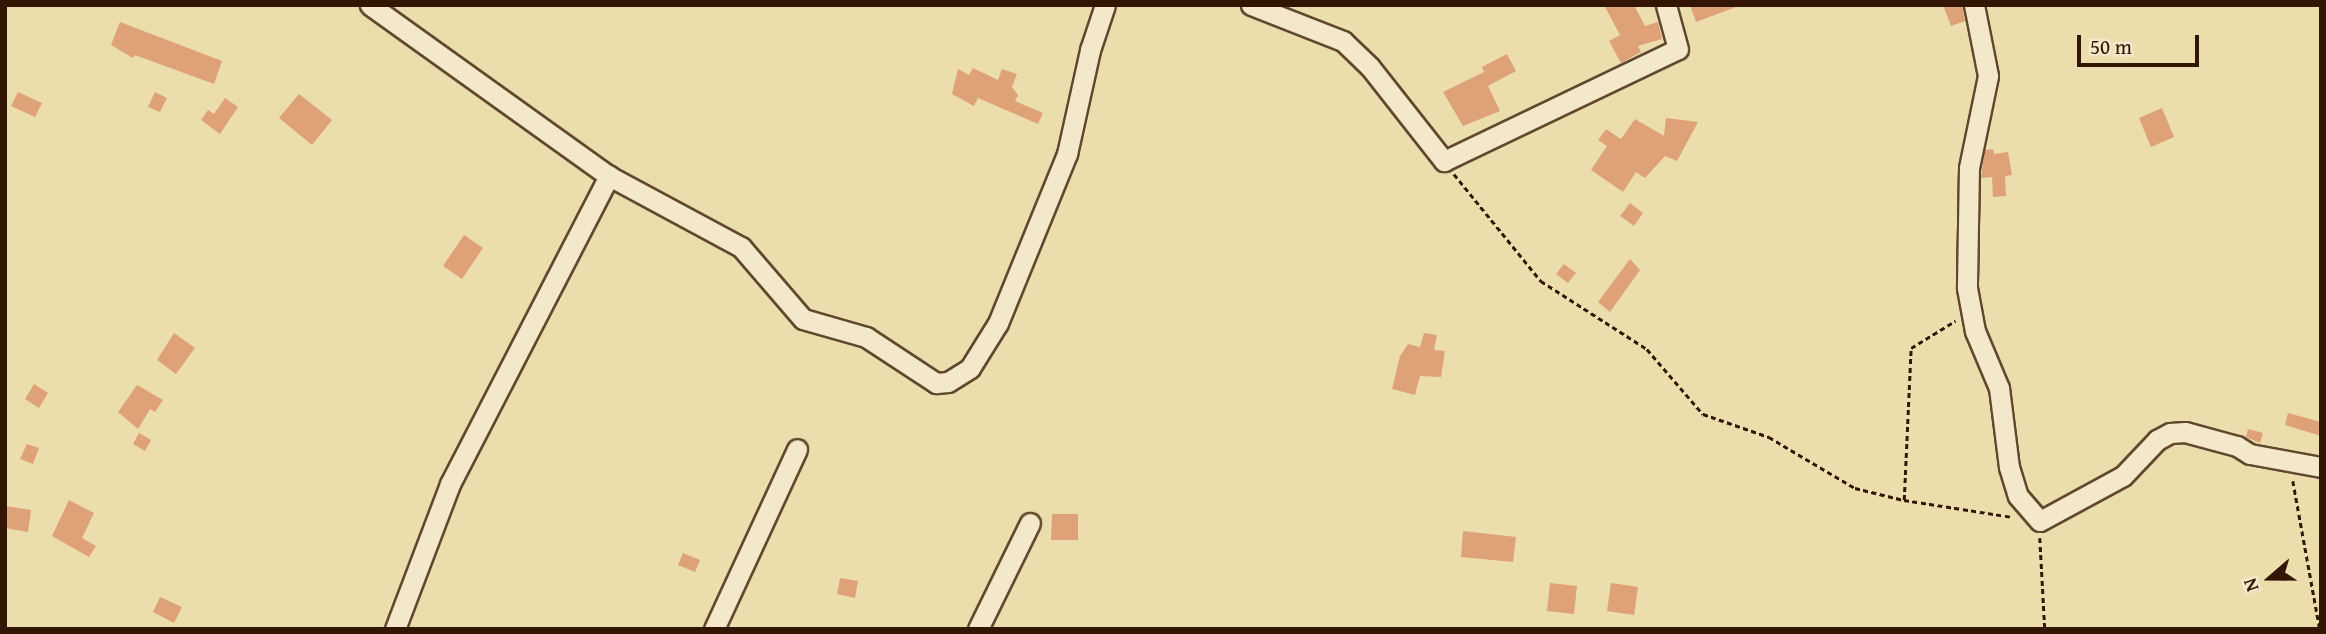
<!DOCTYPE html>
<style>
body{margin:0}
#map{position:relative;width:2326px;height:634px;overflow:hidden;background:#ecddad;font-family:"Gentium Book Plus",serif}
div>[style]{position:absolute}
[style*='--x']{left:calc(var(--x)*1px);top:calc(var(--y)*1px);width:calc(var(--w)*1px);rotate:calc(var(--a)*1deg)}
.building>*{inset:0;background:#dea178}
.path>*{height:2.5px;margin-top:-1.25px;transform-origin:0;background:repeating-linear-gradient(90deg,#331602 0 5px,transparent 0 8.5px)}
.roads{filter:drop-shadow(2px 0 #61482d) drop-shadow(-2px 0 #61482d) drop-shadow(0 2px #61482d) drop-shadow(0 -2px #61482d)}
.minor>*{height:19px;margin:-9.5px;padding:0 9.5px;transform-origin:9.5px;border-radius:9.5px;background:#f3e9ca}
span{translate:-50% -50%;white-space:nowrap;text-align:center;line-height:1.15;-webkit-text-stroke:6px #f3e9ca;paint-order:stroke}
.frame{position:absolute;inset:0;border:7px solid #331602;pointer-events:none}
.north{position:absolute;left:2235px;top:543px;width:70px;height:70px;-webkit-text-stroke:5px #f3e9ca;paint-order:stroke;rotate:250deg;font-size:19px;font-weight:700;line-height:28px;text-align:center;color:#331602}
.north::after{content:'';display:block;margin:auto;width:24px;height:32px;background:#331602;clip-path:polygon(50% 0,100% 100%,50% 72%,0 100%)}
.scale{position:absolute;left:2077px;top:35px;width:122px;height:32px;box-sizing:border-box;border:4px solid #331602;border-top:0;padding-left:9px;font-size:21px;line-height:24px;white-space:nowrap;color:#331602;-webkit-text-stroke:5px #f3e9ca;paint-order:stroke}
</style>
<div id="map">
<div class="building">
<div style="clip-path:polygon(1604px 5px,1634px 5px,1645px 26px,1658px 22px,1662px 39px,1638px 46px,1641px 52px,1621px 63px,1609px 41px,1620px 35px)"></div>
<div style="clip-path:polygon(1690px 5px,1736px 5px,1736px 7px,1696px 22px)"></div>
<div style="clip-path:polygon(1943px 5px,1962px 5px,1965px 21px,1951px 26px)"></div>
<div style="clip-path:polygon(120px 22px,222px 61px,214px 84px,135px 55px,133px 58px,111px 45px)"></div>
<div style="clip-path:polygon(1507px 54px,1516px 71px,1488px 86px,1500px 111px,1463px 126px,1443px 92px,1484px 72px,1482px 67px)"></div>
<div style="clip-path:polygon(973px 68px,998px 80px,1002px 69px,1017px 74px,1012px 87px,1018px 95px,1015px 101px,1043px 113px,1038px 124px,978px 98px,974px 106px,952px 94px,958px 69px,969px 75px)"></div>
<div style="clip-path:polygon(18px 92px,42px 103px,35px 117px,11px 106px)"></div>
<div style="clip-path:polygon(155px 92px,167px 98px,160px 112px,148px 107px)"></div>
<div style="clip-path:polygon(299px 94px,332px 120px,312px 145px,279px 118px)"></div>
<div style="clip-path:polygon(225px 98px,238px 107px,220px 134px,201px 120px,208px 110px,214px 114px)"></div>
<div style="clip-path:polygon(2162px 108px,2174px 137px,2151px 147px,2139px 118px)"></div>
<div style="clip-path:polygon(1666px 118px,1698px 122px,1677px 161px,1665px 156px,1645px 178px,1636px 172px,1623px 192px,1591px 170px,1607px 146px,1598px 140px,1606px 129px,1621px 139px,1635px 119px,1664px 136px)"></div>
<div style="clip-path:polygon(1993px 149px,1994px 154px,2008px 152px,2012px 175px,2005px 176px,2006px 196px,1993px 197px,1992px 177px,1981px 178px,1985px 150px)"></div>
<div style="clip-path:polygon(1630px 203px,1643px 213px,1634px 226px,1620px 216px)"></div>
<div style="clip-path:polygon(464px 235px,483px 248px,462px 279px,443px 266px)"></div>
<div style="clip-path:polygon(1630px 259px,1640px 270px,1610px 312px,1598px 302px)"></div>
<div style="clip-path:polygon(1564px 264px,1576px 273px,1568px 283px,1556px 274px)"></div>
<div style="clip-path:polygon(174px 333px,195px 348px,176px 374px,157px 360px)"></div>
<div style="clip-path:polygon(1424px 333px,1437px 335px,1434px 350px,1445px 351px,1441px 377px,1420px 376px,1415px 395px,1392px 389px,1400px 356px,1408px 344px,1420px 347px)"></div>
<div style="clip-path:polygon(34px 384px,48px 393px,39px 408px,25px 399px)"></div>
<div style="clip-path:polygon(137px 385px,163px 400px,155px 412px,150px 409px,138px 429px,118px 412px)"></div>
<div style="clip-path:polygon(2288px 413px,2321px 422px,2321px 436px,2285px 425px)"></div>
<div style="clip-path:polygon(2248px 429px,2263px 433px,2260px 443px,2246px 437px)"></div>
<div style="clip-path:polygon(139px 433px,151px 440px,145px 451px,133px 444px)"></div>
<div style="clip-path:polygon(27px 444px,39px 448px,33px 464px,20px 459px)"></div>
<div style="clip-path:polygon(69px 500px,94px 513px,82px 538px,96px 546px,89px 557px,52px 536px)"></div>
<div style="clip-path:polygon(5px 506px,31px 510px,28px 532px,5px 528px)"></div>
<div style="clip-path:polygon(1052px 514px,1078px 514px,1078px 540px,1051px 540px)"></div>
<div style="clip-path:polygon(1463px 531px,1516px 537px,1513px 562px,1461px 557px)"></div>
<div style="clip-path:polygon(683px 553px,700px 560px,695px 572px,678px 565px)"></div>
<div style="clip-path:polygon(840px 578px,858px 581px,855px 598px,837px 594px)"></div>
<div style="clip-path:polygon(1550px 583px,1577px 586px,1574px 614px,1547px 611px)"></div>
<div style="clip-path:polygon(1611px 583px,1638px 587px,1634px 615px,1607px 611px)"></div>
<div style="clip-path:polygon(160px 597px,182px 607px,174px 623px,153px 612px)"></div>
</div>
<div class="path">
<div style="--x:1454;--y:174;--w:138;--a:50.9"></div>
<div style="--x:1541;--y:281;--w:126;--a:32.7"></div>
<div style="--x:1647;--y:349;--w:86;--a:49.3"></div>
<div style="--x:1703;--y:414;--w:70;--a:19.2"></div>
<div style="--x:1769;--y:437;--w:100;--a:30.7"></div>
<div style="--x:1855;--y:488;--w:50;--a:13.8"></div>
<div style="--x:1904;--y:500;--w:152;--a:-87.4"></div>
<div style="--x:1911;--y:348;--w:52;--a:-31.5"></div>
<div style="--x:2293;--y:481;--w:150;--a:79.7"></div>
<div style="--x:1904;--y:500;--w:109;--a:8.9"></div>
<div style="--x:2040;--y:538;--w:91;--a:86.9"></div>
</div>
<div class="roads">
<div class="minor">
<div style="--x:370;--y:5;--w:294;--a:35.6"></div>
<div style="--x:609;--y:176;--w:150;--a:28.3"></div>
<div style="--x:741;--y:247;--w:95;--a:49.3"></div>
<div style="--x:803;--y:319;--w:66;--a:15.9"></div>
<div style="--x:866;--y:337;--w:84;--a:33.3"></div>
<div style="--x:936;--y:383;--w:12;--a:-5"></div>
<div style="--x:948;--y:382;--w:26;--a:-32"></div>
<div style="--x:970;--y:368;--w:53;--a:-58.1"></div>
<div style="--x:998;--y:323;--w:183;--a:-67.8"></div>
<div style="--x:1067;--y:154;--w:107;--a:-77.5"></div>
<div style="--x:1090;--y:50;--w:47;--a:-71.6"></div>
<div style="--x:1251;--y:5;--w:99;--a:21.4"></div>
<div style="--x:1343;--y:41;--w:37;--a:44"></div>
<div style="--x:1370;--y:67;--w:120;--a:51.8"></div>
<div style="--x:1444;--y:161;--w:259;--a:-25.6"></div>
<div style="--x:1678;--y:49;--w:46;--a:-105.3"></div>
<div style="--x:1974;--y:5;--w:72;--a:78.8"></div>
<div style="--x:1988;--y:76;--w:94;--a:101.7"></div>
<div style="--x:1969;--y:168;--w:120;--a:91"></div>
<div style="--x:1967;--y:288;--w:44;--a:79.5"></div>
<div style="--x:1975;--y:331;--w:62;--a:67.2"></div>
<div style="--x:1999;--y:388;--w:80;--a:82.8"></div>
<div style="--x:2009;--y:467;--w:30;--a:73"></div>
<div style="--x:2018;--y:496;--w:33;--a:49"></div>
<div style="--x:2040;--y:521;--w:94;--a:-28.5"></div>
<div style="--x:2123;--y:476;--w:50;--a:-46.6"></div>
<div style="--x:2157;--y:440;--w:15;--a:-28"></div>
<div style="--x:2170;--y:433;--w:15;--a:-4"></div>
<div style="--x:2185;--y:432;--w:54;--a:15.1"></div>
<div style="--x:2237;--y:446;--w:15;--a:32"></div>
<div style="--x:2250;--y:454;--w:72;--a:10.4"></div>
<div style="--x:395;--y:629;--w:155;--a:-69.2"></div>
<div style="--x:450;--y:484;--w:347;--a:-62.7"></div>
<div style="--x:714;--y:629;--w:198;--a:-65.2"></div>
<div style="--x:978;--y:629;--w:118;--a:-63.9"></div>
</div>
</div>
<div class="frame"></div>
<div class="north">N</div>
<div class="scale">50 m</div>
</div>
